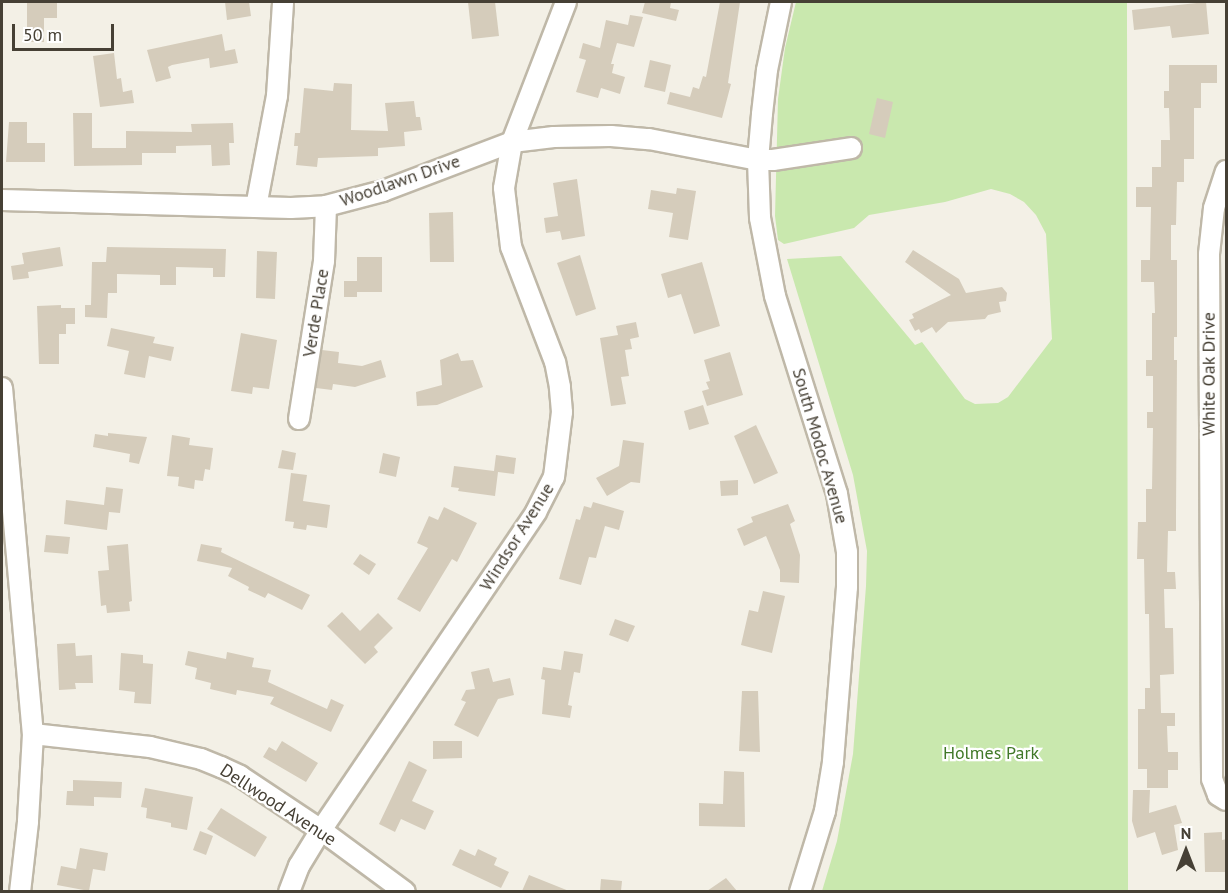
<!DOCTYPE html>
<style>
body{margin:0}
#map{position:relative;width:1228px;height:893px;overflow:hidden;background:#f3f0e6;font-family:"PT Sans",sans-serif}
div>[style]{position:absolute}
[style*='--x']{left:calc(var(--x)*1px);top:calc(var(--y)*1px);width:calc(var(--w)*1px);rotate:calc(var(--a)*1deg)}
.green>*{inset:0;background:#c9e8ae}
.building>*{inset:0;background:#d5ccbb}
.roads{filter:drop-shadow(2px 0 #bfb8a8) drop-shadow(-2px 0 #bfb8a8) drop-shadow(0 2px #bfb8a8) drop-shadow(0 -2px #bfb8a8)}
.minor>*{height:20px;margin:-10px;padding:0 10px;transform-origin:10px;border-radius:10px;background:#fff}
span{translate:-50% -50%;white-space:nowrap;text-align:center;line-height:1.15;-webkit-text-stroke:4.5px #fff;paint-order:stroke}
.street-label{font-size:18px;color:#464035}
.park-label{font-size:18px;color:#407828}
.frame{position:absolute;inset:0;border:3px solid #464035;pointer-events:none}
.north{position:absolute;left:1156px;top:821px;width:60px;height:60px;-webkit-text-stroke:4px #fff;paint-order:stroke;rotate:0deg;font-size:16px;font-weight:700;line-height:24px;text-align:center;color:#464035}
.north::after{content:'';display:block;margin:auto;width:21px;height:27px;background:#464035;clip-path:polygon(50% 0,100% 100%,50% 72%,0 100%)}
.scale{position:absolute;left:12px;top:24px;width:102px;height:27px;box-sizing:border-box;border:3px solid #464035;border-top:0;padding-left:8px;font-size:18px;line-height:21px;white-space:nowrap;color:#464035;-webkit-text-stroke:4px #fff;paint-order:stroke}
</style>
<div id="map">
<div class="green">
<div style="clip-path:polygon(796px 2px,1127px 2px,1128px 891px,822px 891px,837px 841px,853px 754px,866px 586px,867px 551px,853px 475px,787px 259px,841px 256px,915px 345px,922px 342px,965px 399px,975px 404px,998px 403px,1008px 397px,1052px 339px,1046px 234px,1036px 215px,1024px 202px,1010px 194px,991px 189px,945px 202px,869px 215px,854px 228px,784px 244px,778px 240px,775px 216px,778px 99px,785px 48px)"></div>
</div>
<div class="building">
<div style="clip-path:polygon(27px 2px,57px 2px,57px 18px,44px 18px,44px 42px,27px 42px)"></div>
<div style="clip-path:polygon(225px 2px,249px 2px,251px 16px,227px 20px)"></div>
<div style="clip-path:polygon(468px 2px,495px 2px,499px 36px,472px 39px)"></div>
<div style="clip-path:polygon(645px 2px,671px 2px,670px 8px,679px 10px,676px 21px,642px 13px)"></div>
<div style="clip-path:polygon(720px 2px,740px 2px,728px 83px,731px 84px,722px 118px,667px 104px,670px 92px,690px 97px,693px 87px,699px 89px,703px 76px,706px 77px)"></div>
<div style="clip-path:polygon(1206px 2px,1209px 34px,1172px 38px,1170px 26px,1134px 30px,1132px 10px)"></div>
<div style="clip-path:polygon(630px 15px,643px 17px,634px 47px,617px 43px,611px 64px,614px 64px,612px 73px,625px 77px,620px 94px,601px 88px,598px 98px,576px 92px,586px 60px,579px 58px,583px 43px,600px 48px,606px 20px,628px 25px)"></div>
<div style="clip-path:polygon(222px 34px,225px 51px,235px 49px,238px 63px,210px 68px,209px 58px,172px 65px,168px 67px,171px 78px,156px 82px,147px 50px)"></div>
<div style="clip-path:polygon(114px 53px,117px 79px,121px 78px,123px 92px,132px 90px,134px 103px,100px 107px,93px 56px)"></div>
<div style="clip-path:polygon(650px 60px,671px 65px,665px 92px,644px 87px)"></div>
<div style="clip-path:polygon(1169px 65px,1217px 65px,1217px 83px,1201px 83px,1201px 108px,1194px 108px,1194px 159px,1184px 159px,1184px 182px,1177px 182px,1176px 225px,1171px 225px,1171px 260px,1177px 260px,1177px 337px,1174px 337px,1174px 360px,1177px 360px,1176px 515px,1176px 531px,1168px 531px,1167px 572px,1175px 572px,1176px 589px,1164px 589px,1165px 628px,1173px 628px,1174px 674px,1160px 675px,1161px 713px,1175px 713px,1175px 726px,1167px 726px,1168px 752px,1178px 752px,1178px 770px,1168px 770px,1168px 788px,1147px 788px,1147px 769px,1138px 769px,1138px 709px,1145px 709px,1145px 688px,1150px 688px,1149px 614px,1145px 614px,1144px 559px,1137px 559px,1138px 522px,1146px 522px,1146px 489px,1152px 489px,1153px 428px,1147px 428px,1147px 412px,1153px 412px,1153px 376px,1146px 376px,1146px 360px,1152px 360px,1152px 313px,1155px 313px,1154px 282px,1141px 282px,1141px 260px,1150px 260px,1151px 207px,1136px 207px,1136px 187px,1152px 187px,1152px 167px,1161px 167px,1161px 140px,1170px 140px,1169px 108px,1164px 108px,1164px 91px,1169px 91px)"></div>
<div style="clip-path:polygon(334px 83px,352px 84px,351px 130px,388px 131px,385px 103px,414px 101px,416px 117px,420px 117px,422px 130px,404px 132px,405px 146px,378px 148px,378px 156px,318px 158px,317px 167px,296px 165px,298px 146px,294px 146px,295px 133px,300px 133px,304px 88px,333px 91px)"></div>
<div style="clip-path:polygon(877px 98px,893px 102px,885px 138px,869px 134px)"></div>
<div style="clip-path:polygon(73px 113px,92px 113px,92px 148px,126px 148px,126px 131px,192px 132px,191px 124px,233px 123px,234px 143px,229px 143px,230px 165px,212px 166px,211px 145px,176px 146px,176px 153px,142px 153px,142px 165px,74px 166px)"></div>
<div style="clip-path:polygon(9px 122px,27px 122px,27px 143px,45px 143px,45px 162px,6px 162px)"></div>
<div style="clip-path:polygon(577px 179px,585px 236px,562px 240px,560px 231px,546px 233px,544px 218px,558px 216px,553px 183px)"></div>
<div style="clip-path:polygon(677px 188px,696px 191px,688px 240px,669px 237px,673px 213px,648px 209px,651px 190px,676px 194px)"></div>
<div style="clip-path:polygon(453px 212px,454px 262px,430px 262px,429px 213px)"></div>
<div style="clip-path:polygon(60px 247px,63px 266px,28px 272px,29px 278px,13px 280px,11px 266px,24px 264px,22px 253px)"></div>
<div style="clip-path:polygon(107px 247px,226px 249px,225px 277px,213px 277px,213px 268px,176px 267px,176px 285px,160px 285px,160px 275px,117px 274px,117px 293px,108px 293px,107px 318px,85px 317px,85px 305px,91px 305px,92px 262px,106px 262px)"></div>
<div style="clip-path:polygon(913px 250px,959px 279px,966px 293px,1002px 287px,1007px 293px,1006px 301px,999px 302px,1001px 312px,988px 315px,985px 319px,948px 322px,936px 333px,932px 327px,921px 333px,919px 329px,915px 331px,909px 320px,914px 318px,912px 314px,951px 295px,905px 262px)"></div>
<div style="clip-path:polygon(257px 251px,277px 252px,275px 299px,256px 298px)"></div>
<div style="clip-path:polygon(580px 255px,596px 309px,576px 316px,557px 263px)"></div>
<div style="clip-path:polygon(357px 257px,382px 257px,382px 292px,357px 292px,357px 297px,344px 297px,344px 281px,357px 281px)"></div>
<div style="clip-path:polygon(702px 262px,720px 326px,694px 334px,681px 294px,668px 298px,661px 274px)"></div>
<div style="clip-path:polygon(61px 305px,61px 308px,75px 308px,75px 324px,66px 324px,66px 334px,59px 334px,59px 364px,39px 364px,37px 306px)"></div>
<div style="clip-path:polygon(636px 322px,639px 337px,630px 339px,632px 349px,625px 350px,629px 376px,621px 377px,626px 404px,611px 406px,600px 338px,618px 335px,616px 326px)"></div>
<div style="clip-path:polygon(111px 328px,155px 337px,153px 343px,174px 347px,171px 361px,149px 356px,145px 378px,124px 374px,129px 351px,107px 346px)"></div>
<div style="clip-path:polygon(241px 333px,277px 340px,269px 389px,253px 387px,252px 394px,231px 391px)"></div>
<div style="clip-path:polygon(322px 350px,339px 352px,338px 363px,362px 366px,381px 360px,386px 377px,355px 387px,333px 384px,332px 390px,316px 388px)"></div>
<div style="clip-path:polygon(730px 352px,743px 395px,707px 406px,702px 391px,709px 389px,706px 382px,710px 381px,704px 360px)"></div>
<div style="clip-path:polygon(458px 353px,461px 361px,473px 360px,483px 387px,437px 405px,417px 406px,416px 392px,442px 385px,440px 360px)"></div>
<div style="clip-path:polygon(703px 405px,709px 424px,689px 430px,684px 411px)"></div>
<div style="clip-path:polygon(756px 425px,778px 473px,754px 484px,734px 436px)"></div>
<div style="clip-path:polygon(108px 433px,147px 437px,139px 464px,129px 462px,130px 454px,93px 447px,95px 434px,108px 436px)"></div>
<div style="clip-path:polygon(172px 435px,190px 438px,189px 445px,213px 448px,210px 470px,205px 469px,203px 481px,195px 480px,194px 489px,178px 486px,179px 477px,167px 476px)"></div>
<div style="clip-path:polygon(623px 440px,644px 443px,640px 483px,631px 482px,607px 496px,596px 478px,619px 466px)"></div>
<div style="clip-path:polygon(282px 450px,296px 453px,293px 470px,278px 468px)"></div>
<div style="clip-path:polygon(383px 453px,400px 457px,396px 477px,379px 473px)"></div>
<div style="clip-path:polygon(496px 455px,516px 458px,514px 474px,498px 472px,495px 496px,458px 491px,459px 488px,451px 487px,454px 466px,494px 471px)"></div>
<div style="clip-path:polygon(291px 473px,307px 475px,303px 501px,330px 505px,327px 528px,307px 525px,306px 530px,293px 528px,294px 522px,285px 521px)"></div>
<div style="clip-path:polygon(738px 480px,738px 495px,721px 496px,720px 481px)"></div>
<div style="clip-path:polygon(106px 487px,123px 489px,120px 513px,109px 512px,107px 530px,64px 524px,66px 500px,104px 505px)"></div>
<div style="clip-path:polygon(593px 502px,624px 511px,619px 530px,605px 526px,596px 558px,589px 557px,581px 585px,559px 579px,576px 519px,580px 520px,584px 506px,591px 508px)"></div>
<div style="clip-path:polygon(788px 504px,795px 521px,790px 524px,800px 555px,799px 583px,780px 582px,780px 570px,766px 536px,744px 546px,737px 529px,753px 522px,751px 517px)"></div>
<div style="clip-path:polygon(444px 507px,477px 523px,457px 562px,452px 559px,420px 612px,397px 599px,428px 548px,417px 543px,429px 516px,438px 520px)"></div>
<div style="clip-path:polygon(46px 535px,70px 537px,68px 554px,44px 552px)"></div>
<div style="clip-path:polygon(128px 544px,132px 601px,129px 602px,130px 611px,107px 613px,106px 605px,101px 606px,98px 571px,109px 570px,107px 546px)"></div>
<div style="clip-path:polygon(201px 544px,222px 548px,221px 552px,310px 595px,302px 610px,268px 593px,265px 598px,248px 590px,249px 587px,228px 576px,232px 568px,197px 561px)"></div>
<div style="clip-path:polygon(360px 554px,376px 564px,369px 575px,353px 564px)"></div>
<div style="clip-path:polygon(763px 591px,785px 596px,772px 653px,741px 645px,749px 610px,758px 612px)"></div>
<div style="clip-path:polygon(342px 612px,360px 631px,378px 613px,393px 628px,374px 647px,378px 652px,365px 664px,327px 626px)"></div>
<div style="clip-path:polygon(615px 619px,635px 626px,628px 642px,609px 635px)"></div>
<div style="clip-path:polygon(75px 643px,76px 656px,92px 655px,93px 683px,75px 683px,76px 689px,59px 690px,57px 644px)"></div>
<div style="clip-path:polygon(188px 651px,226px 659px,227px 652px,254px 658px,252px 667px,271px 670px,268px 682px,327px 709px,331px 699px,344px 705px,331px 732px,270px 704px,274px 697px,237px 690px,236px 695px,210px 689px,211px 683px,195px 679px,197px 668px,185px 665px)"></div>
<div style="clip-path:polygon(564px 651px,583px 654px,580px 673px,574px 672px,568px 705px,572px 706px,570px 718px,542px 714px,545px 680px,541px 679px,543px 667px,561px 670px)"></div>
<div style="clip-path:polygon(121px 653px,143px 655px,143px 663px,153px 664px,151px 704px,134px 703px,135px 692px,119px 690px)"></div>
<div style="clip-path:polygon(489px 668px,493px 682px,510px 678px,514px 695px,498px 699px,478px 737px,454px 725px,466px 702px,461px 700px,466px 690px,475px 689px,471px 672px)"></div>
<div style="clip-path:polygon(742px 691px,758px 691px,760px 752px,739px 751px)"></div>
<div style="clip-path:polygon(282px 741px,318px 763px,306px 782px,263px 757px,269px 747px,276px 751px)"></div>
<div style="clip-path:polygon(433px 741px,462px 741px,462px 758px,433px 759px)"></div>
<div style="clip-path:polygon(409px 761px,427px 770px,412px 801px,434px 811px,425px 830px,401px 819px,395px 832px,379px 824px)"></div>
<div style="clip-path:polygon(724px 771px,744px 772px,745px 827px,699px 826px,699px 803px,723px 804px)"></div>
<div style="clip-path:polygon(73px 780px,122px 782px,121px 798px,94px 797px,94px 806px,66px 805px,67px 791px,73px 791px)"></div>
<div style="clip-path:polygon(145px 788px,193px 797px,187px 830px,171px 827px,171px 823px,146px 818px,147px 808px,141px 807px)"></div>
<div style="clip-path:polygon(1133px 790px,1150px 790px,1149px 813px,1176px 805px,1182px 823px,1174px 825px,1178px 850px,1162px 855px,1155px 832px,1137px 838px,1132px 821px)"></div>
<div style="clip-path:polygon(221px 808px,267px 837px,255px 857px,207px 829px)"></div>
<div style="clip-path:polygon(200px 831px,213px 836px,206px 855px,193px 850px)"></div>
<div style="clip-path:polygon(1222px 832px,1222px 840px,1227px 839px,1227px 872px,1205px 872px,1204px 833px)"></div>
<div style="clip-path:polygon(80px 848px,108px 853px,105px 871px,93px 869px,89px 891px,57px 885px,61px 866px,76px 869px)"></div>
<div style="clip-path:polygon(460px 849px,475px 856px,478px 849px,497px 858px,494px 865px,509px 872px,501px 888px,452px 865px)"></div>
<div style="clip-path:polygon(529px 875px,569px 891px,522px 891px)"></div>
<div style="clip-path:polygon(726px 878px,737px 891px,707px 891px)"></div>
<div style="clip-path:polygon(601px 879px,622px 881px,621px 891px,600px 891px)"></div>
</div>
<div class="roads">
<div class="minor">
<div style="--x:781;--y:2;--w:69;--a:101.6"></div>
<div style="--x:767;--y:70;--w:44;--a:96.5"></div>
<div style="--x:762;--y:114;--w:46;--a:95"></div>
<div style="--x:758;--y:160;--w:58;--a:88"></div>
<div style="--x:760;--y:218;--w:79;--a:79.1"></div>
<div style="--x:775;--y:296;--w:207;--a:72.6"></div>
<div style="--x:837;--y:494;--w:59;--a:80.2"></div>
<div style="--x:847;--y:552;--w:35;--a:90"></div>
<div style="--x:847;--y:587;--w:176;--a:94.6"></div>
<div style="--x:833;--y:762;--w:50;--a:99.3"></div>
<div style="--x:825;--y:811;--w:85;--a:107.2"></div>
<div style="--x:1226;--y:171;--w:39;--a:108"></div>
<div style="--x:1214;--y:208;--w:46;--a:96.2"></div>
<div style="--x:1209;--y:254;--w:525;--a:89.67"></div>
<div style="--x:1212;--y:779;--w:17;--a:69"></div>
<div style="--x:1218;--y:795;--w:9;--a:32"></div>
<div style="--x:2;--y:200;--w:289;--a:1.6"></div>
<div style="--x:291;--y:208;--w:35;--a:-3"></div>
<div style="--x:326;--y:206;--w:59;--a:-14.7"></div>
<div style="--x:383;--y:191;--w:138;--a:-20.8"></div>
<div style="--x:512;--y:142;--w:42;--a:-6.8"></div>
<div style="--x:554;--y:137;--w:57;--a:-1"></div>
<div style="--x:611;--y:136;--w:38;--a:5"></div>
<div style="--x:649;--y:139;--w:111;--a:10.9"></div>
<div style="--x:758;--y:160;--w:15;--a:0"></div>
<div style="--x:773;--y:160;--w:79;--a:-8.7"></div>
<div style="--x:256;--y:207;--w:113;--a:-79.3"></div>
<div style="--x:277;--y:96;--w:94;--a:-86.3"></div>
<div style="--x:2;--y:388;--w:347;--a:84.9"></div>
<div style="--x:33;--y:734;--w:88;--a:93.3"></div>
<div style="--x:28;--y:822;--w:70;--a:96.5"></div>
<div style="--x:299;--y:419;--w:160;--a:-81"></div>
<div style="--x:324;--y:261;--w:55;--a:-87.9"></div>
<div style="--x:33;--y:734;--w:118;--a:6.3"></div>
<div style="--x:150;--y:747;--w:52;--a:13.2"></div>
<div style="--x:201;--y:759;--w:22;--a:22"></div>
<div style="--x:221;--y:767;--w:21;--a:25"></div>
<div style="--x:240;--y:776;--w:97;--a:33.7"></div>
<div style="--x:321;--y:830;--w:104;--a:36.4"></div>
<div style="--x:289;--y:892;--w:28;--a:-69"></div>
<div style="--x:299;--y:866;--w:42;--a:-58.6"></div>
<div style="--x:321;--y:830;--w:384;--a:-55.9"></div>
<div style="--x:536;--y:512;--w:39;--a:-63"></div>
<div style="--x:554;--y:477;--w:65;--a:-83"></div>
<div style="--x:562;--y:412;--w:25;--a:-95"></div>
<div style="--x:560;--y:387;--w:25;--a:-101"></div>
<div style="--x:555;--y:362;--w:123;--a:-110.9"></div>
<div style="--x:511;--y:247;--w:59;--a:-96.8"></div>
<div style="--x:504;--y:188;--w:47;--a:-80.1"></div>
<div style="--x:512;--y:142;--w:150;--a:-68.9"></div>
</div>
</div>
<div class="street-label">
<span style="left:400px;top:181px;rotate:-19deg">Woodlawn Drive</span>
<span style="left:316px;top:313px;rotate:-81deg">Verde Place</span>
<span style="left:1209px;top:374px;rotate:-90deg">White Oak Drive</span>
<span style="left:820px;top:446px;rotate:74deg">South Modoc Avenue</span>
<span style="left:517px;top:537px;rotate:-58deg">Windsor Avenue</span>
<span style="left:278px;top:805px;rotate:33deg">Dellwood Avenue</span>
</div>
<div class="park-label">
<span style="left:991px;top:753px">Holmes Park</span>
</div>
<div class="frame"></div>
<div class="north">N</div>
<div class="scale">50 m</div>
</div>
